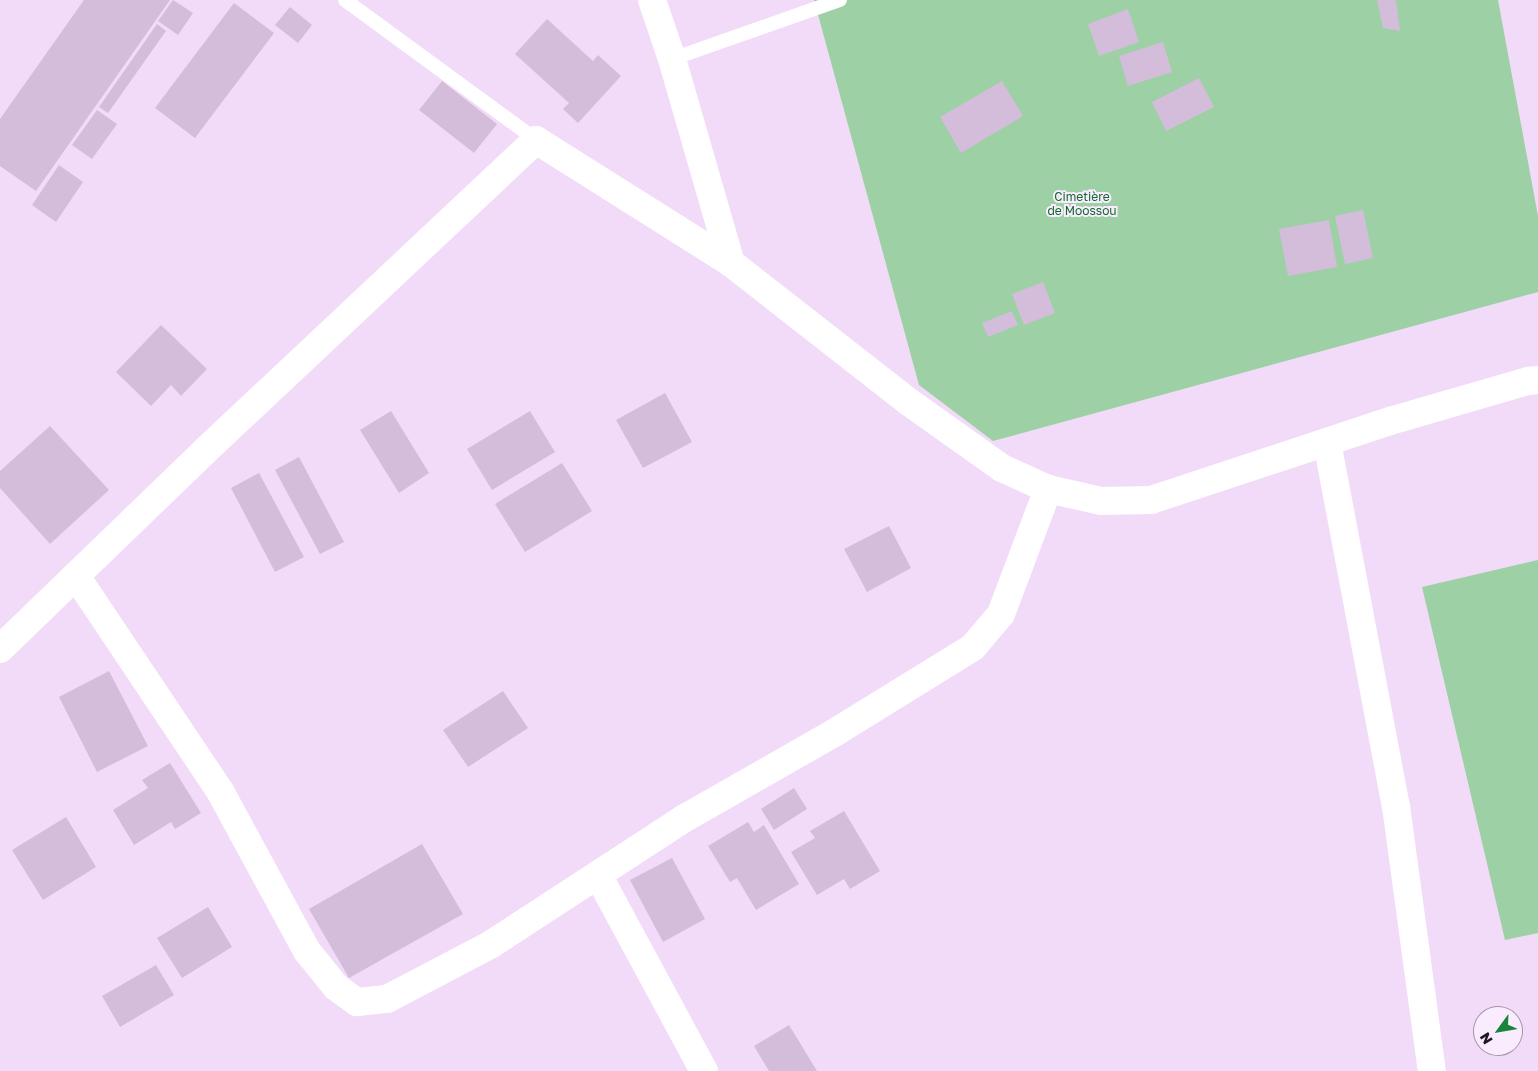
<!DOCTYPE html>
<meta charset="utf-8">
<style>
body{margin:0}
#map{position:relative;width:1538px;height:1071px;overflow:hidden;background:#f2dbf9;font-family:"Golos Text",sans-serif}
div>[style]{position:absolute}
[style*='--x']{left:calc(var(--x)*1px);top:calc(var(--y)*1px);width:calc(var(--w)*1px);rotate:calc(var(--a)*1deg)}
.green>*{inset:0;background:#9dd0a4}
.building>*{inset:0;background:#d3bdda}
.lane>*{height:14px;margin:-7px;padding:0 7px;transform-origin:7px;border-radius:7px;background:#fff}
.street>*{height:28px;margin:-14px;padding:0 14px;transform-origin:14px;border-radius:14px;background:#fff}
span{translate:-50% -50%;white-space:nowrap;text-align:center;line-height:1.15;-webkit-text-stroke:4px #faecfe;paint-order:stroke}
.park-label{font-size:12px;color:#0c692b}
.north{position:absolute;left:1473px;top:1006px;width:50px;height:50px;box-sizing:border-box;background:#faecfe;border:1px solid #a296a6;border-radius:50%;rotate:238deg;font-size:14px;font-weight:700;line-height:20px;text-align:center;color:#1e1621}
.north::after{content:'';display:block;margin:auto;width:18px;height:22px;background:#19843b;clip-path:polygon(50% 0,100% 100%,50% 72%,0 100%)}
</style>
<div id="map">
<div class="green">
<div style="clip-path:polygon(814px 0,1498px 0,1538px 216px,1538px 292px,993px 441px,919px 385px)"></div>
<div style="clip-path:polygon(1538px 560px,1538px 933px,1505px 940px,1422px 587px)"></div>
</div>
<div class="building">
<div style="clip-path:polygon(84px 0,170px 0,36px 191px,0 166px,0 119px)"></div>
<div style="clip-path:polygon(173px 0,193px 13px,178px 35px,158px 21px)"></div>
<div style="clip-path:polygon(1377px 0,1396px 0,1400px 31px,1383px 28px)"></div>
<div style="clip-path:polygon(234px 3px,274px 33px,195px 138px,155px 108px)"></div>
<div style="clip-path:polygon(290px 7px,312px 25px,298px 43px,275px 25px)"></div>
<div style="clip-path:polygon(1128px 9px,1139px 42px,1099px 56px,1088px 24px)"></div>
<div style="clip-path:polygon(547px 19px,593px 61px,598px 55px,621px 76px,578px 123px,563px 109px,569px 103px,515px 54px)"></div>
<div style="clip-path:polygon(157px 24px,166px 31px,108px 113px,99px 107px)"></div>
<div style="clip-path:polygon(1163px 42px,1172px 72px,1128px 86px,1119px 56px)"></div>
<div style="clip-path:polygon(1199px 78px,1214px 107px,1166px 131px,1152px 102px)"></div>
<div style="clip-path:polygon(442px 81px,497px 124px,474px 153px,419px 110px)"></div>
<div style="clip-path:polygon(1002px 81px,1023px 116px,961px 153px,940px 117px)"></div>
<div style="clip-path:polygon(97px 110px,117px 124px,92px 159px,72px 145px)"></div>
<div style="clip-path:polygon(59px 165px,83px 182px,56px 222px,32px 205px)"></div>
<div style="clip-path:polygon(1363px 210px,1373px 258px,1345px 264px,1335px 216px)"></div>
<div style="clip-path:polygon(1329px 220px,1337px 267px,1288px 276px,1279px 229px)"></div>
<div style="clip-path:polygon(1043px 282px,1055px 313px,1024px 325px,1012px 294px)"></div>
<div style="clip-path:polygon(1012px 311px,1018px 325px,988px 337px,982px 323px)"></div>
<div style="clip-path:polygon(161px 325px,207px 369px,181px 396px,171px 385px,151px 406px,116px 372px)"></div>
<div style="clip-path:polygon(665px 393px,692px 442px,643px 468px,616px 420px)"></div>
<div style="clip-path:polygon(391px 411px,429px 473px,399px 493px,360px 430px)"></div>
<div style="clip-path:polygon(530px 411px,555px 452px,492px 490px,467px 449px)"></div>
<div style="clip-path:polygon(50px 426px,109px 490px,50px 544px,0 488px,0 471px)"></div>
<div style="clip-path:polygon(299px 457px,344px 542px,320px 554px,275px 470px)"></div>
<div style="clip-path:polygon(562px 463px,592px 511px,525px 552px,495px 504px)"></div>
<div style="clip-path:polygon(259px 473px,304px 557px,275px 572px,231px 488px)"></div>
<div style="clip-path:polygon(889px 526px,911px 568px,867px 592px,844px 549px)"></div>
<div style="clip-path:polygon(109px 671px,148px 746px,97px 772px,59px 697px)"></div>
<div style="clip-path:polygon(503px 691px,528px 728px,468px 767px,443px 730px)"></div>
<div style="clip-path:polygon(170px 763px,201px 813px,175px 829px,171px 822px,134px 845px,113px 810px,148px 788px,142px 780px)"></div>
<div style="clip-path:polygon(794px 788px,807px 809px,774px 830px,761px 809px)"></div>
<div style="clip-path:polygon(844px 811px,880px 871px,850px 889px,844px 879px,817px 895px,791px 852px,815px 838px,810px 831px)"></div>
<div style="clip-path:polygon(66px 817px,96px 867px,43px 900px,12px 850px)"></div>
<div style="clip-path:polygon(748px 822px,754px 832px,764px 825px,799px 884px,756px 910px,737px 878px,730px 882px,708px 846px)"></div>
<div style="clip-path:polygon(422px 844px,463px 914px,349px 978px,309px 909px)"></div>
<div style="clip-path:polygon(672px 858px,705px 919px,663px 942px,630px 880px)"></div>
<div style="clip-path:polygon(208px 907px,232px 947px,182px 978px,157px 938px)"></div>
<div style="clip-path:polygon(156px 965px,174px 995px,120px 1027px,102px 996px)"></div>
<div style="clip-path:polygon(789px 1025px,817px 1071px,769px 1071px,754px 1046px)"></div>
</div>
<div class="lane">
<div style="--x:345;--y:0;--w:237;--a:36.2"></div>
<div style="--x:672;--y:59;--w:178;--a:-19.4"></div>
</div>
<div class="street">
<div style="--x:652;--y:0;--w:62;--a:71.3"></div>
<div style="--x:672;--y:59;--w:212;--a:73.9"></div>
<div style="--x:1327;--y:442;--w:370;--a:79.3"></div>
<div style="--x:1396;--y:806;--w:267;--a:82.3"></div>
<div style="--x:76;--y:576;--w:259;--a:56.2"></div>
<div style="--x:220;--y:791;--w:182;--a:61.5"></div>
<div style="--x:307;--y:951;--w:46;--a:51.1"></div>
<div style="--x:336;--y:987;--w:26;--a:36"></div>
<div style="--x:357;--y:1002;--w:30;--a:-6"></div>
<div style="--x:387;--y:999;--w:116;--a:-27.7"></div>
<div style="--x:490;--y:945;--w:233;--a:-33.1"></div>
<div style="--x:685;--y:818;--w:172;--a:-29.7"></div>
<div style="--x:834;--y:733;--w:163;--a:-31.7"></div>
<div style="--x:973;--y:647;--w:43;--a:-49.7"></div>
<div style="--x:1001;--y:614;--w:134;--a:-69.4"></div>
<div style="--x:0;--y:649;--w:286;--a:-44"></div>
<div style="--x:206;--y:450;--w:453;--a:-43.2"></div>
<div style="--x:536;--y:140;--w:231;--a:32.2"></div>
<div style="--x:731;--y:263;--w:226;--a:38"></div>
<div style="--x:909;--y:402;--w:114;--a:35.4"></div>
<div style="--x:1002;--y:468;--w:51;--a:24.5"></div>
<div style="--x:1048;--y:489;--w:54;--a:12.8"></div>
<div style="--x:1101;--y:501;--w:50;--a:-1.1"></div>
<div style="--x:1151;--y:500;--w:252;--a:-18.3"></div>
<div style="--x:1390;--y:421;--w:144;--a:-16.2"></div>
<div style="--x:1528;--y:381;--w:10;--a:-6"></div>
<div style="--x:598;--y:875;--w:223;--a:61.6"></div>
</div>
<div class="park-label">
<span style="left:1082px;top:204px">Cimetière<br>de Moossou</span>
</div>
<div class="north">N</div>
</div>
